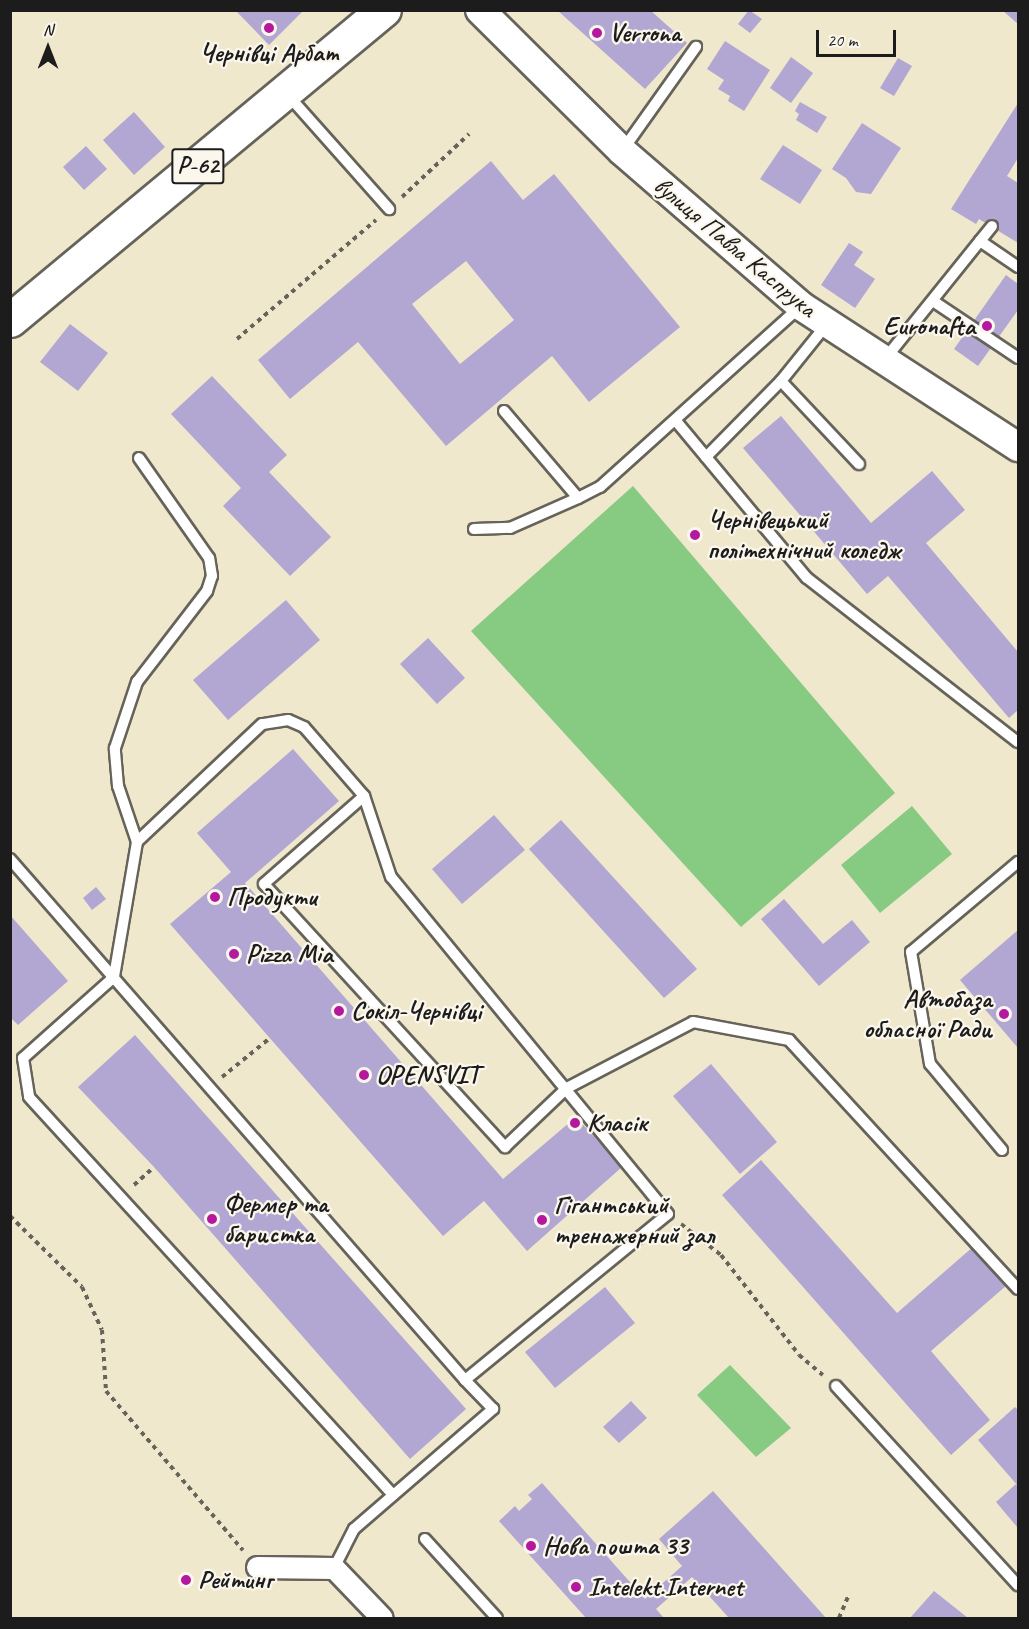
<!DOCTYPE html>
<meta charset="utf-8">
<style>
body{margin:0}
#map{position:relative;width:1029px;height:1629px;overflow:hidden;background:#efe8cd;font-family:Caveat,sans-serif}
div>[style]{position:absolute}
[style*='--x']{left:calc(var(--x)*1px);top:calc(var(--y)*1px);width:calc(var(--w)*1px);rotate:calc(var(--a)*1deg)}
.green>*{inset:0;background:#87ca82}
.building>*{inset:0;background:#b1a7d2}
.path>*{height:4px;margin-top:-2px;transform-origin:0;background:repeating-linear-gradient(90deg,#66635a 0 4.5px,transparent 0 9px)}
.roads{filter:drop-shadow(2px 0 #66635a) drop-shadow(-2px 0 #66635a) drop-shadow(0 2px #66635a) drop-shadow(0 -2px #66635a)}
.lane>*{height:10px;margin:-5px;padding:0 5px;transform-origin:5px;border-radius:5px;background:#fff}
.street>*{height:21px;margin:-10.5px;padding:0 10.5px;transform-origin:10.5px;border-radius:10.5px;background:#fff}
.secondary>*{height:28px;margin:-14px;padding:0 14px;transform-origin:14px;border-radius:14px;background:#fff}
.primary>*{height:33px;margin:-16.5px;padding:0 16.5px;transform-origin:16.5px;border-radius:16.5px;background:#fff}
.dots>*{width:16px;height:16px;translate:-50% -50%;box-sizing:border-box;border:3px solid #fbf7ec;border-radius:50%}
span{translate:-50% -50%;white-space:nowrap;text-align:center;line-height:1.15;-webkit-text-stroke:4.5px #fbf7ec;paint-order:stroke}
.shield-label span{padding:2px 4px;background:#fbf7ec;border:2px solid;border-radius:4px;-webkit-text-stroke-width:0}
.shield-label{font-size:24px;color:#1c1c1c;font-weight:700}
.poi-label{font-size:26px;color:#1c1c1c;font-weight:700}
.left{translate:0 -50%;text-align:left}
.right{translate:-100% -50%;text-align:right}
.street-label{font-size:26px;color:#1c1c1c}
.frame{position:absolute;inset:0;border:12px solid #1c1c1c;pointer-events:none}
.north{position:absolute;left:18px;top:18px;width:60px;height:60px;-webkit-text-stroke:4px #fbf7ec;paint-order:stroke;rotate:0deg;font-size:16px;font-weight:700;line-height:24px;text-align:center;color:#1c1c1c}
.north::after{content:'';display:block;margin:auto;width:21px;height:27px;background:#1c1c1c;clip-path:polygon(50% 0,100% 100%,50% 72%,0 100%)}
.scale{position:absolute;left:816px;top:30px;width:80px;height:27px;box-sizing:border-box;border:3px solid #1c1c1c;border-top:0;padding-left:8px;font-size:18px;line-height:21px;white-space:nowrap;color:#1c1c1c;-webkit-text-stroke:4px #fbf7ec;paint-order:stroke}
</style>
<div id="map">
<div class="green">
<div style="clip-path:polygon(633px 486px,895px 793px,741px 927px,471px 631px)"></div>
<div style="clip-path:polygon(912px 806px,952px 854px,880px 913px,841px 865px)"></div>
<div style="clip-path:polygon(730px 1365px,791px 1428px,756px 1457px,697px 1395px)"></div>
</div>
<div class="building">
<div style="clip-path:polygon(235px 10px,304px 10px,269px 45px)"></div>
<div style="clip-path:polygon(557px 10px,650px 10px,687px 43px,645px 89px)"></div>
<div style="clip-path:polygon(749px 10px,762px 19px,750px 33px,738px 24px)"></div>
<div style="clip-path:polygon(1002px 10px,1018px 10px,1018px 24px)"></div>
<div style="clip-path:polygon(725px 41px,770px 70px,744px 111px,728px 101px,730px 96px,718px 89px,724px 80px,707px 69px)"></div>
<div style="clip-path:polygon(791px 57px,813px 73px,791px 103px,770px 88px)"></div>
<div style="clip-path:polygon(898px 58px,912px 66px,894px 96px,880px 88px)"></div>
<div style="clip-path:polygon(800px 102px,827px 117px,817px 133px,796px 120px,799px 114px,795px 111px)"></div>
<div style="clip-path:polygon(1018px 103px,1018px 158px,1007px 176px,1018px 183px,1018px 243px,979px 219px,976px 224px,951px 209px)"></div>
<div style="clip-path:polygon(134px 112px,165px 147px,134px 175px,103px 140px)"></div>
<div style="clip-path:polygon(862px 123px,901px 148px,871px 194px,856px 192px,846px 178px,832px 169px)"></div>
<div style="clip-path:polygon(783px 145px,822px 170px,800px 204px,760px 179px)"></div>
<div style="clip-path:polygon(86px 146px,107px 169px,84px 190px,63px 167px)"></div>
<div style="clip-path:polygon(evenodd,491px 161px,523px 200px,554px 174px,680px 327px,589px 402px,552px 356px,446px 446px,358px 342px,290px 399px,258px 360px,491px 161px,466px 261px,514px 320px,460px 364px,412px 304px,466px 261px)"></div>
<div style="clip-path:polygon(849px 243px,863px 252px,854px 265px,875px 279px,855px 308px,821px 285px)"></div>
<div style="clip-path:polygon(1006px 275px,1018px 284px,1018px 310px,978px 366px,954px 349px)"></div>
<div style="clip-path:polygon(70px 324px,108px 353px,78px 391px,40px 362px)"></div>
<div style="clip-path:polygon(212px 376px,287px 455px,269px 472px,331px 537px,290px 576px,223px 506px,241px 488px,171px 414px)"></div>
<div style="clip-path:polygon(781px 416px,871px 523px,932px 471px,965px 510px,926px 543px,1018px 652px,1018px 710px,1009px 718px,888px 576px,867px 594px,743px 448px)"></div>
<div style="clip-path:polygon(286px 600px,320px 640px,228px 720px,193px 680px)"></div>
<div style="clip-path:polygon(428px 638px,465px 678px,437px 704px,400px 664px)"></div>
<div style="clip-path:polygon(293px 749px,339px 801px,245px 883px,503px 1179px,576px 1117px,622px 1167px,527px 1251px,484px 1201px,443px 1236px,170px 924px,231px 872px,197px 833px)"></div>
<div style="clip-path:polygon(494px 815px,525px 850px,462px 904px,432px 869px)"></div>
<div style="clip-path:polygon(561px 820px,697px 969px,664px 998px,529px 849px)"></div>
<div style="clip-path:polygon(96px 887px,106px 899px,92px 910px,83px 898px)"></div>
<div style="clip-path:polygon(784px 899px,823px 944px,852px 920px,870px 942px,819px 986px,761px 919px)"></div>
<div style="clip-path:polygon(10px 915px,68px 981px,18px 1025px,10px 1017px)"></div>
<div style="clip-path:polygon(1018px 930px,1018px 1048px,960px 980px)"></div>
<div style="clip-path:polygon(135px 1035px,466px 1409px,410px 1459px,154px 1167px,78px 1087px)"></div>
<div style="clip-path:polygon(711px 1064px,777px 1142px,740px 1174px,673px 1096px)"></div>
<div style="clip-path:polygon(761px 1160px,897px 1313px,974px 1246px,1007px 1285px,931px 1351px,990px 1420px,951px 1455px,722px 1195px)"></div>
<div style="clip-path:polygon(605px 1287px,635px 1323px,555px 1388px,525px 1352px)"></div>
<div style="clip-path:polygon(631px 1401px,647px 1418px,619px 1443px,603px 1427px)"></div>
<div style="clip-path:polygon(1015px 1407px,1018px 1410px,1018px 1486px,978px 1440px)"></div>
<div style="clip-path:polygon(542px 1483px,645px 1599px,682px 1566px,659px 1539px,713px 1491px,826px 1618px,729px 1618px,692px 1577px,656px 1609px,664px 1618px,586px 1618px,499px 1521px,515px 1506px,519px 1511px,532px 1499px,528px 1495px)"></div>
<div style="clip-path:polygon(1016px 1484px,1018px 1487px,1018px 1528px,996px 1502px)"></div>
<div style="clip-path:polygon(934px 1591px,968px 1618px,910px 1618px)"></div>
</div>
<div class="path">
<div style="--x:402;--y:197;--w:92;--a:-43.2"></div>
<div style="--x:237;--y:339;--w:183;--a:-40.6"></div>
<div style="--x:222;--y:1077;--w:62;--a:-39.1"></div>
<div style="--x:134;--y:1185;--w:27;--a:-42"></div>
<div style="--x:10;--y:1216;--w:101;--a:44.6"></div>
<div style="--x:82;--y:1287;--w:47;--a:65.1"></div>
<div style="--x:102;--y:1330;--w:61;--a:86.2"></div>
<div style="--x:106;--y:1391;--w:210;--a:49.3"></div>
<div style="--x:681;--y:1224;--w:51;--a:37.8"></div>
<div style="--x:721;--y:1255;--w:127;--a:52"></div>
<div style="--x:799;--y:1355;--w:31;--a:40"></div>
<div style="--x:839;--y:1618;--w:23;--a:-67"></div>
</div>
<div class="roads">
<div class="lane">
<div style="--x:287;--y:94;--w:154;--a:48.4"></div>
<div style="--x:622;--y:151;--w:128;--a:-54.6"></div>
<div style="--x:980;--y:241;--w:19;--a:-51"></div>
<div style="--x:933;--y:301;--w:102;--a:33.8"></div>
<div style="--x:885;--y:359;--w:151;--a:-51.2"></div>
<div style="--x:980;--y:241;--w:46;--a:34.4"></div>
<div style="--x:781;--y:381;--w:114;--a:46.8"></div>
<div style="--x:504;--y:411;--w:114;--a:49.6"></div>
<div style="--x:578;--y:498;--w:25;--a:-27"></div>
<div style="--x:600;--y:487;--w:270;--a:-42"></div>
<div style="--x:676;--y:421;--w:204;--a:50.2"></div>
<div style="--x:807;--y:578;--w:267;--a:37.9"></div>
<div style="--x:706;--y:457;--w:107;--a:-45.4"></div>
<div style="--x:781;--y:381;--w:73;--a:-51.1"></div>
<div style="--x:474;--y:529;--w:36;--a:-2"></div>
<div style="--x:510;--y:528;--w:74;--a:-23.8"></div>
<div style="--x:364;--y:796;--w:133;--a:138.7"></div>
<div style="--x:264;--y:884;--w:357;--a:47.5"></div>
<div style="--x:505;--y:1147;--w:86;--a:-43.6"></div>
<div style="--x:567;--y:1088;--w:142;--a:-27.6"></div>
<div style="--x:693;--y:1022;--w:98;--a:10.6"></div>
<div style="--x:789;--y:1040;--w:338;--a:47.4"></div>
<div style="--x:137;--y:842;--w:137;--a:99.7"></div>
<div style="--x:114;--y:977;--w:122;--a:138.3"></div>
<div style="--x:23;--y:1058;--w:39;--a:81"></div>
<div style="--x:29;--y:1097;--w:539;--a:47.55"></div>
<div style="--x:10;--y:859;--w:692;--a:48.87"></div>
<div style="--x:465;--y:1380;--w:262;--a:-39.3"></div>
<div style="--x:668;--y:1214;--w:436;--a:-129.4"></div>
<div style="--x:391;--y:877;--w:85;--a:-108.4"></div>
<div style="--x:364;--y:796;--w:91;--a:-131"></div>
<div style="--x:304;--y:727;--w:17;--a:-156"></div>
<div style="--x:288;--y:720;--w:26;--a:171"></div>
<div style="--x:262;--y:724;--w:172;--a:136.7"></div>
<div style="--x:137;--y:842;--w:59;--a:-108.7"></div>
<div style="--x:118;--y:786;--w:38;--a:-95"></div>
<div style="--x:115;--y:748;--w:70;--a:-71.6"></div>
<div style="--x:137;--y:682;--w:115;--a:-52.4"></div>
<div style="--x:207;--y:591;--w:16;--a:-72"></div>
<div style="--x:212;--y:576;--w:18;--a:-99"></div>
<div style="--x:209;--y:558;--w:122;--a:-125"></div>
<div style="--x:1002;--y:1150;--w:112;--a:-129.9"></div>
<div style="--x:930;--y:1064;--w:114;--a:-99.6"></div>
<div style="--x:911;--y:952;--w:140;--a:-40.1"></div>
<div style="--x:836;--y:1386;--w:270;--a:47.6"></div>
<div style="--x:425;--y:1539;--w:107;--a:47.7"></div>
<div style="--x:334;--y:1568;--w:44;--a:-62.9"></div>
<div style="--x:354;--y:1529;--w:184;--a:-40.8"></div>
<div style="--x:493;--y:1409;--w:40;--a:-134"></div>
</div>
<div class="street">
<div style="--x:257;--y:1567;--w:77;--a:0.7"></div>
<div style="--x:334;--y:1568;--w:69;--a:46.2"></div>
</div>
<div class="secondary">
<div style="--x:480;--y:10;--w:200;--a:44.8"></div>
<div style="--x:622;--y:151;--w:237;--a:40.9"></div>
<div style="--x:801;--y:306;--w:259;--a:33"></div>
</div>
<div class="primary">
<div style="--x:10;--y:320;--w:486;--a:-39.7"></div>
</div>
</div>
<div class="dots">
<div style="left:269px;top:28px;background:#b5179e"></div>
<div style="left:597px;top:33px;background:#b5179e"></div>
<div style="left:987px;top:326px;background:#b5179e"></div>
<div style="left:695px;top:535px;background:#b5179e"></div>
<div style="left:215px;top:897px;background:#b5179e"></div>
<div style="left:234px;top:954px;background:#b5179e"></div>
<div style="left:339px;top:1011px;background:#b5179e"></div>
<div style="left:1004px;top:1014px;background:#b5179e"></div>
<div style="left:364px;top:1075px;background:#b5179e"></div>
<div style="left:575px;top:1123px;background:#b5179e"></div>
<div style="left:212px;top:1219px;background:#b5179e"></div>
<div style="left:542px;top:1220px;background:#b5179e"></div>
<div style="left:531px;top:1546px;background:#b5179e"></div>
<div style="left:186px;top:1580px;background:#b5179e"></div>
<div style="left:576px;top:1587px;background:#b5179e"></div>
</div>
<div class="shield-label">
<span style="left:198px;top:166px">Р-62</span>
</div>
<div class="poi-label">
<span class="left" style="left:609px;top:33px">Verrona</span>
<span style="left:269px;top:53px">Чернівці Арбат</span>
<span class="right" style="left:975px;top:326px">Euronafta</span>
<span class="left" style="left:707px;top:535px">Чернівецький<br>політехнічний коледж</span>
<span class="left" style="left:227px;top:897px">Продукти</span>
<span class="left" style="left:246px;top:954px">Pizza Mia</span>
<span class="right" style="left:992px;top:1014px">Автобаза<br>обласної Ради</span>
<span class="left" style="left:351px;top:1011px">Сокіл-Чернівці</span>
<span class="left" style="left:376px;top:1075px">OPENSVIT</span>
<span class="left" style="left:587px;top:1123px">Класік</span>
<span class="left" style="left:224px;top:1219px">Фермер та<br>баристка</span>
<span class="left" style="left:554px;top:1220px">Гігантський<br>тренажерний зал</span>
<span class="left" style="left:543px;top:1546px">Нова пошта 33</span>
<span class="left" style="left:198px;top:1580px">Рейтинг</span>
<span class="left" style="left:588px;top:1587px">Intelekt.Internet</span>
</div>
<div class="street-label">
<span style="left:735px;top:247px;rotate:40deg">вулиця Павла Каспрука</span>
</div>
<div class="frame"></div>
<div class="north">N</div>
<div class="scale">20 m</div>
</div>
